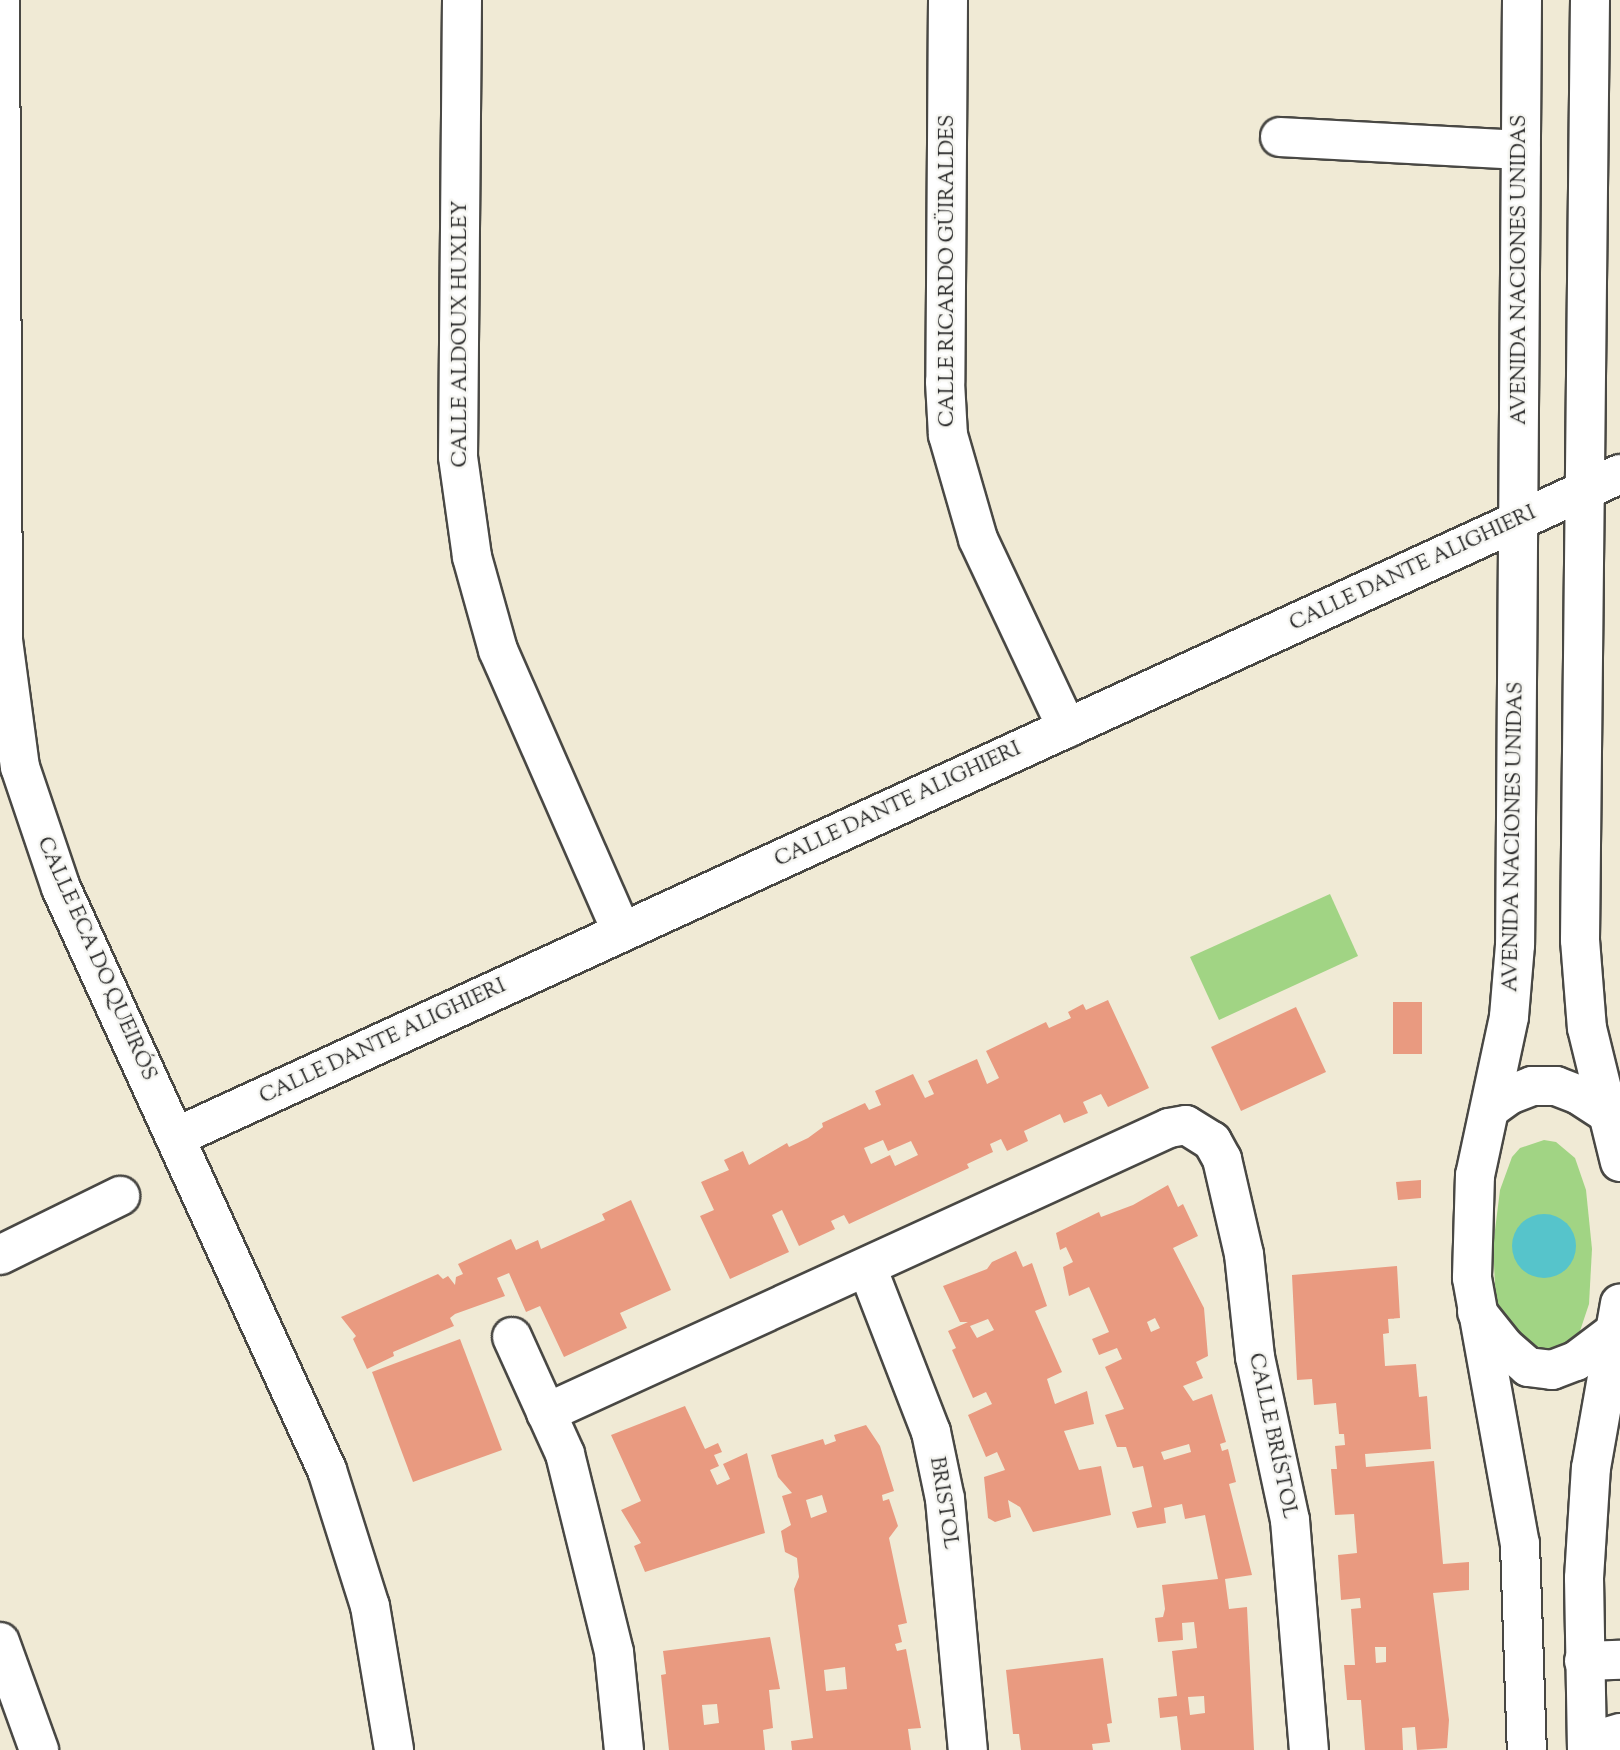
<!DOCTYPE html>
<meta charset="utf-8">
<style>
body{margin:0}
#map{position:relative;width:1620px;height:1750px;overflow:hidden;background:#f0ead5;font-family:"Sorts Mill Goudy",serif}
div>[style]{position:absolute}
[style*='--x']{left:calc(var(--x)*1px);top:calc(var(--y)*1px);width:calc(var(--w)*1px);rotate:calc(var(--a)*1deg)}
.green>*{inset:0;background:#a1d484}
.water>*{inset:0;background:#56c4cb}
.round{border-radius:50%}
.building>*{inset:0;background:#e99a80}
.roads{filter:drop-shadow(2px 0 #494844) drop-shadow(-2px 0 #494844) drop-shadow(0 2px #494844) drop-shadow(0 -2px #494844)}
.minor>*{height:38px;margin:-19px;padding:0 19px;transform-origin:19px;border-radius:19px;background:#fff}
span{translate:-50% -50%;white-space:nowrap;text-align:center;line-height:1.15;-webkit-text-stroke:5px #f6f6f2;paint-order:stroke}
.street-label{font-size:21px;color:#2b2b2b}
</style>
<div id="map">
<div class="green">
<div style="clip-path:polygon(1330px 894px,1358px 956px,1219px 1020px,1190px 957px)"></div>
<div style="clip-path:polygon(1544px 1140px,1556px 1142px,1575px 1158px,1586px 1190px,1592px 1249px,1589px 1304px,1580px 1331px,1573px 1343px,1552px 1357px,1503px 1332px,1496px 1303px,1493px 1246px,1500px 1190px,1512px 1157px,1520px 1148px)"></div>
</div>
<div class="water">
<div class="round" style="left:1512px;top:1214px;width:64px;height:64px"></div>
</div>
<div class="building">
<div style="clip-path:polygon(evenodd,1108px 1000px,1149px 1088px,1108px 1107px,1101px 1094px,1083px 1102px,1088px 1113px,1064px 1123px,1060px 1114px,1024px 1131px,1028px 1141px,1007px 1151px,1001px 1139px,990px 1144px,993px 1152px,967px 1164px,969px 1168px,849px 1224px,844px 1215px,831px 1221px,835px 1229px,799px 1246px,782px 1210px,772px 1215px,789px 1252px,730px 1279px,700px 1216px,714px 1210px,701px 1182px,729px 1170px,724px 1160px,743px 1151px,749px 1165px,787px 1143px,789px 1147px,808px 1138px,823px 1127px,822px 1123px,865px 1103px,869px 1110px,881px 1105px,875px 1091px,913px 1074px,925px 1098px,934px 1094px,928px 1081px,977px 1059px,987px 1084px,999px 1078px,986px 1051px,1046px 1022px,1049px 1028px,1071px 1018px,1068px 1012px,1083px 1004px,1086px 1010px,1108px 1000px,883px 1140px,888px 1151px,911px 1141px,918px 1155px,895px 1166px,890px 1155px,871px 1164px,864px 1148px,883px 1140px)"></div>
<div style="clip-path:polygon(1393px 1002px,1422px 1002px,1422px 1054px,1393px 1054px)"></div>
<div style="clip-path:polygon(1296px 1007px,1326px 1072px,1241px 1111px,1211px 1047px)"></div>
<div style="clip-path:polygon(1421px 1180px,1421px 1198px,1398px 1200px,1396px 1182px)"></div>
<div style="clip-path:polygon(evenodd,1168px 1185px,1178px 1207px,1183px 1204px,1198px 1236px,1173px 1248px,1204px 1308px,1208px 1356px,1196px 1362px,1203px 1378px,1183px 1386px,1193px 1401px,1212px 1394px,1226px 1442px,1220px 1444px,1222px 1451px,1228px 1449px,1236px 1482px,1229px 1484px,1252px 1575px,1225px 1579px,1229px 1609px,1247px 1607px,1254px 1750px,1181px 1750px,1177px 1716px,1160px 1718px,1158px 1698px,1177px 1696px,1172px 1651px,1197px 1648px,1194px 1622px,1182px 1623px,1183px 1640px,1158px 1642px,1155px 1618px,1163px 1617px,1165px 1609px,1162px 1585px,1218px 1579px,1205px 1515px,1185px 1519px,1182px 1504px,1164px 1508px,1166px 1523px,1137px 1528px,1132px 1512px,1152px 1507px,1143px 1466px,1133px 1468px,1126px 1447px,1117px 1447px,1105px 1415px,1124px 1409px,1105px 1367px,1122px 1359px,1117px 1348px,1099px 1355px,1092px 1339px,1109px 1332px,1089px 1287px,1069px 1296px,1063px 1267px,1073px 1262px,1066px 1247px,1060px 1250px,1056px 1233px,1099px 1212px,1101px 1217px,1133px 1205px,1168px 1185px,1155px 1318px,1160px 1328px,1151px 1332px,1147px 1322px,1155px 1318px,1168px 1185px,1189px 1444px,1191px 1452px,1164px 1460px,1161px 1452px,1189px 1444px,1168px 1185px,1204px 1696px,1205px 1713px,1190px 1715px,1188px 1697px,1204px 1696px)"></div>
<div style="clip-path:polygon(631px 1200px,671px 1290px,620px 1313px,627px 1328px,564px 1357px,540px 1306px,526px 1312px,509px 1273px,497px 1278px,505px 1296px,455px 1314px,450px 1318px,454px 1326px,393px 1352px,394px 1356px,367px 1369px,353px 1339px,356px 1336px,341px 1317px,438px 1274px,443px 1279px,448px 1276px,455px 1285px,456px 1277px,463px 1274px,458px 1264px,511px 1239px,516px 1250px,538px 1240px,541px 1249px,605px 1220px,602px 1214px)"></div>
<div style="clip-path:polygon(evenodd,1016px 1251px,1023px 1267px,1032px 1263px,1047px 1306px,1035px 1311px,1062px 1372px,1047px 1379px,1055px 1404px,1087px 1391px,1094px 1424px,1064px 1431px,1079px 1470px,1101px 1466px,1111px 1515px,1033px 1532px,1020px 1507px,1008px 1500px,1011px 1517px,995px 1522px,988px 1518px,984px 1477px,1005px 1470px,997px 1452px,986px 1457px,968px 1415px,992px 1404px,986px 1392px,973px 1398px,952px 1350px,956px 1348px,948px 1331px,968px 1322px,960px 1322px,943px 1286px,987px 1269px,992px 1262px,1016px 1251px,988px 1319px,994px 1330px,977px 1338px,970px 1326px,988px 1319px)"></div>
<div style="clip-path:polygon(evenodd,1397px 1266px,1400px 1318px,1388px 1319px,1389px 1333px,1383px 1334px,1385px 1366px,1416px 1364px,1419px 1397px,1427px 1396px,1431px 1449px,1365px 1454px,1366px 1467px,1434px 1461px,1443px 1564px,1469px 1562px,1469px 1590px,1433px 1593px,1449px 1720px,1447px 1748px,1417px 1750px,1415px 1727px,1402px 1728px,1403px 1750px,1365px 1750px,1361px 1700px,1347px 1700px,1344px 1665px,1355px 1665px,1351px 1609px,1361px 1608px,1360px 1598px,1341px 1600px,1338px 1555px,1357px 1553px,1354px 1514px,1335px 1515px,1331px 1469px,1337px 1469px,1335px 1446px,1345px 1445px,1344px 1434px,1339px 1434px,1336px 1403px,1314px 1405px,1312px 1379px,1297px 1380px,1292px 1275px,1397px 1266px,1375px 1647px,1386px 1647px,1386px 1662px,1376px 1663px,1375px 1647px)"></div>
<div style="clip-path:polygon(460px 1339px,502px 1450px,413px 1482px,372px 1372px)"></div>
<div style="clip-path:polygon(685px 1406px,705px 1449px,718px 1443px,722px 1452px,714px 1455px,719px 1466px,710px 1470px,717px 1485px,730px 1479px,723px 1464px,747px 1453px,765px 1533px,645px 1572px,634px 1546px,641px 1543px,621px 1510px,641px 1501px,611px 1435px)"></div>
<div style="clip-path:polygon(evenodd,866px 1425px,880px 1446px,894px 1491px,882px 1495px,883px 1501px,889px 1499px,898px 1526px,889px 1538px,907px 1623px,898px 1625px,902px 1642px,895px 1644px,897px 1651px,906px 1649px,921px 1728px,908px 1729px,911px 1750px,792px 1750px,791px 1741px,813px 1738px,794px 1589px,799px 1577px,797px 1558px,785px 1552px,781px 1531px,791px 1525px,782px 1496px,792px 1493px,778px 1477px,771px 1455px,823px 1439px,825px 1445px,836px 1441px,834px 1435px,866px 1425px,822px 1495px,827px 1512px,811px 1518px,806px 1500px,822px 1495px,866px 1425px,845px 1667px,847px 1689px,826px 1691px,824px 1670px,845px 1667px)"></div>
<div style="clip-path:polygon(evenodd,770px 1637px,780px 1689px,769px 1690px,773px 1728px,763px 1730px,765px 1750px,669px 1750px,661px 1675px,666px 1674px,663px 1651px,770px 1637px,717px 1704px,719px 1723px,704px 1725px,702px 1705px,717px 1704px)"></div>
<div style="clip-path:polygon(1103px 1658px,1112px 1723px,1107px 1724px,1110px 1742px,1092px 1744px,1093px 1750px,1021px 1750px,1019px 1734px,1013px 1734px,1006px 1670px)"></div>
</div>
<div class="roads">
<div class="minor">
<div style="--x:0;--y:0;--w:640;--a:89.73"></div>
<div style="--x:3;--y:640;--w:128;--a:82.4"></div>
<div style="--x:20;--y:767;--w:128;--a:71.3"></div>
<div style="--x:61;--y:888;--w:640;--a:65.44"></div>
<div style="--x:327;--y:1470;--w:143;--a:72.5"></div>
<div style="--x:370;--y:1606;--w:146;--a:80.5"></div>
<div style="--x:462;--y:0;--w:457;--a:90.5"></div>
<div style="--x:458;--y:457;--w:101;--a:82"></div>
<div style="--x:472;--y:557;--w:97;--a:74.4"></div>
<div style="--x:498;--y:650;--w:308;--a:66.3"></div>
<div style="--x:948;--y:0;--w:382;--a:90.4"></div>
<div style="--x:945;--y:382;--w:53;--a:86.8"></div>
<div style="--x:948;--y:435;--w:108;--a:73.9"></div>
<div style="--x:978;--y:539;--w:209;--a:64.8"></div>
<div style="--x:1522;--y:0;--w:945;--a:90.42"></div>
<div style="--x:1515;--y:945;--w:72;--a:94.8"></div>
<div style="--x:1509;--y:1017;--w:162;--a:102.1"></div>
<div style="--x:1475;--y:1175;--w:103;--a:91.7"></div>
<div style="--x:1472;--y:1278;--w:270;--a:79.8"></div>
<div style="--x:1520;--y:1544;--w:206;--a:88.1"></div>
<div style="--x:1590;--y:0;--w:940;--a:90.61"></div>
<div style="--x:1580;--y:940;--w:88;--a:85.5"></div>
<div style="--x:1587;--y:1028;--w:138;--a:76.2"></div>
<div style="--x:1280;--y:137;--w:241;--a:3.1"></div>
<div style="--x:1490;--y:1109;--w:24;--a:-36"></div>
<div style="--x:1509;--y:1095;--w:25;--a:-21"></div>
<div style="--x:1532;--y:1086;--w:24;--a:0"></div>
<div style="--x:1556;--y:1086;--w:25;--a:21"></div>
<div style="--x:1579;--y:1095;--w:33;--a:33"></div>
<div style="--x:176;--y:1137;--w:1589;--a:-24.66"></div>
<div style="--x:0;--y:1255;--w:134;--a:-26.2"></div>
<div style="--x:867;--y:1267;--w:177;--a:68.8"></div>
<div style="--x:931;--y:1432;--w:68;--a:78.2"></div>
<div style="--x:945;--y:1499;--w:252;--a:84.8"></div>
<div style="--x:1477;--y:1312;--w:43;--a:51.5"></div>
<div style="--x:1504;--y:1346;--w:32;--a:41"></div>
<div style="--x:1528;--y:1367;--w:24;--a:7"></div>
<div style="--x:1552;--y:1370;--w:26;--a:-21"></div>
<div style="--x:1576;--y:1361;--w:51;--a:-37.1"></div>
<div style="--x:512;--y:1337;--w:128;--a:65.6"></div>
<div style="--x:565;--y:1454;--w:204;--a:76.1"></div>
<div style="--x:614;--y:1652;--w:99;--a:84.2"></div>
<div style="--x:546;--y:1413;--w:685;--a:-24.58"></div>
<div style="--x:1169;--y:1128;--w:17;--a:-10"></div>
<div style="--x:1186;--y:1125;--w:31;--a:32"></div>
<div style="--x:1212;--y:1141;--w:21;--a:61"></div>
<div style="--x:1222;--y:1159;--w:98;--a:77"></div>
<div style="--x:1244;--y:1254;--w:104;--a:83.9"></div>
<div style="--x:1255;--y:1357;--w:167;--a:77.9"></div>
<div style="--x:1290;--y:1520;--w:231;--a:85.3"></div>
<div style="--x:0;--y:1642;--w:115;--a:70.1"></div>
<div style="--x:1584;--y:1661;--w:36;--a:-2"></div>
<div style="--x:1587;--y:1743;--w:34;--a:-17"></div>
<div style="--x:1587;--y:1750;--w:172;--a:-91"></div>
<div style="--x:1584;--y:1578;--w:110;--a:-86.4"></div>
<div style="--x:1591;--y:1468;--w:167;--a:-80"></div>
</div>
</div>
<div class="street-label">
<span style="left:1520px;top:270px;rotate:-90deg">AVENIDA NACIONES UNIDAS</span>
<span style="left:948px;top:271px;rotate:-90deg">CALLE RICARDO GÜIRALDES</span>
<span style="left:461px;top:334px;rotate:-90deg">CALLE ALDOUX HUXLEY</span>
<span style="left:1413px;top:569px;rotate:-25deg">CALLE DANTE ALIGHIERI</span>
<span style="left:898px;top:805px;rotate:-25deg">CALLE DANTE ALIGHIERI</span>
<span style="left:1514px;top:837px;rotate:-89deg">AVENIDA NACIONES UNIDAS</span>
<span style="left:96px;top:959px;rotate:66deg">CALLE ECA DO QUEIRÓS</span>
<span style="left:383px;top:1042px;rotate:-25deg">CALLE DANTE ALIGHIERI</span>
<span style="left:1272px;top:1436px;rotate:78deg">CALLE BRÍSTOL</span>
<span style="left:943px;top:1503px;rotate:81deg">BRISTOL</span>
</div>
</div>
